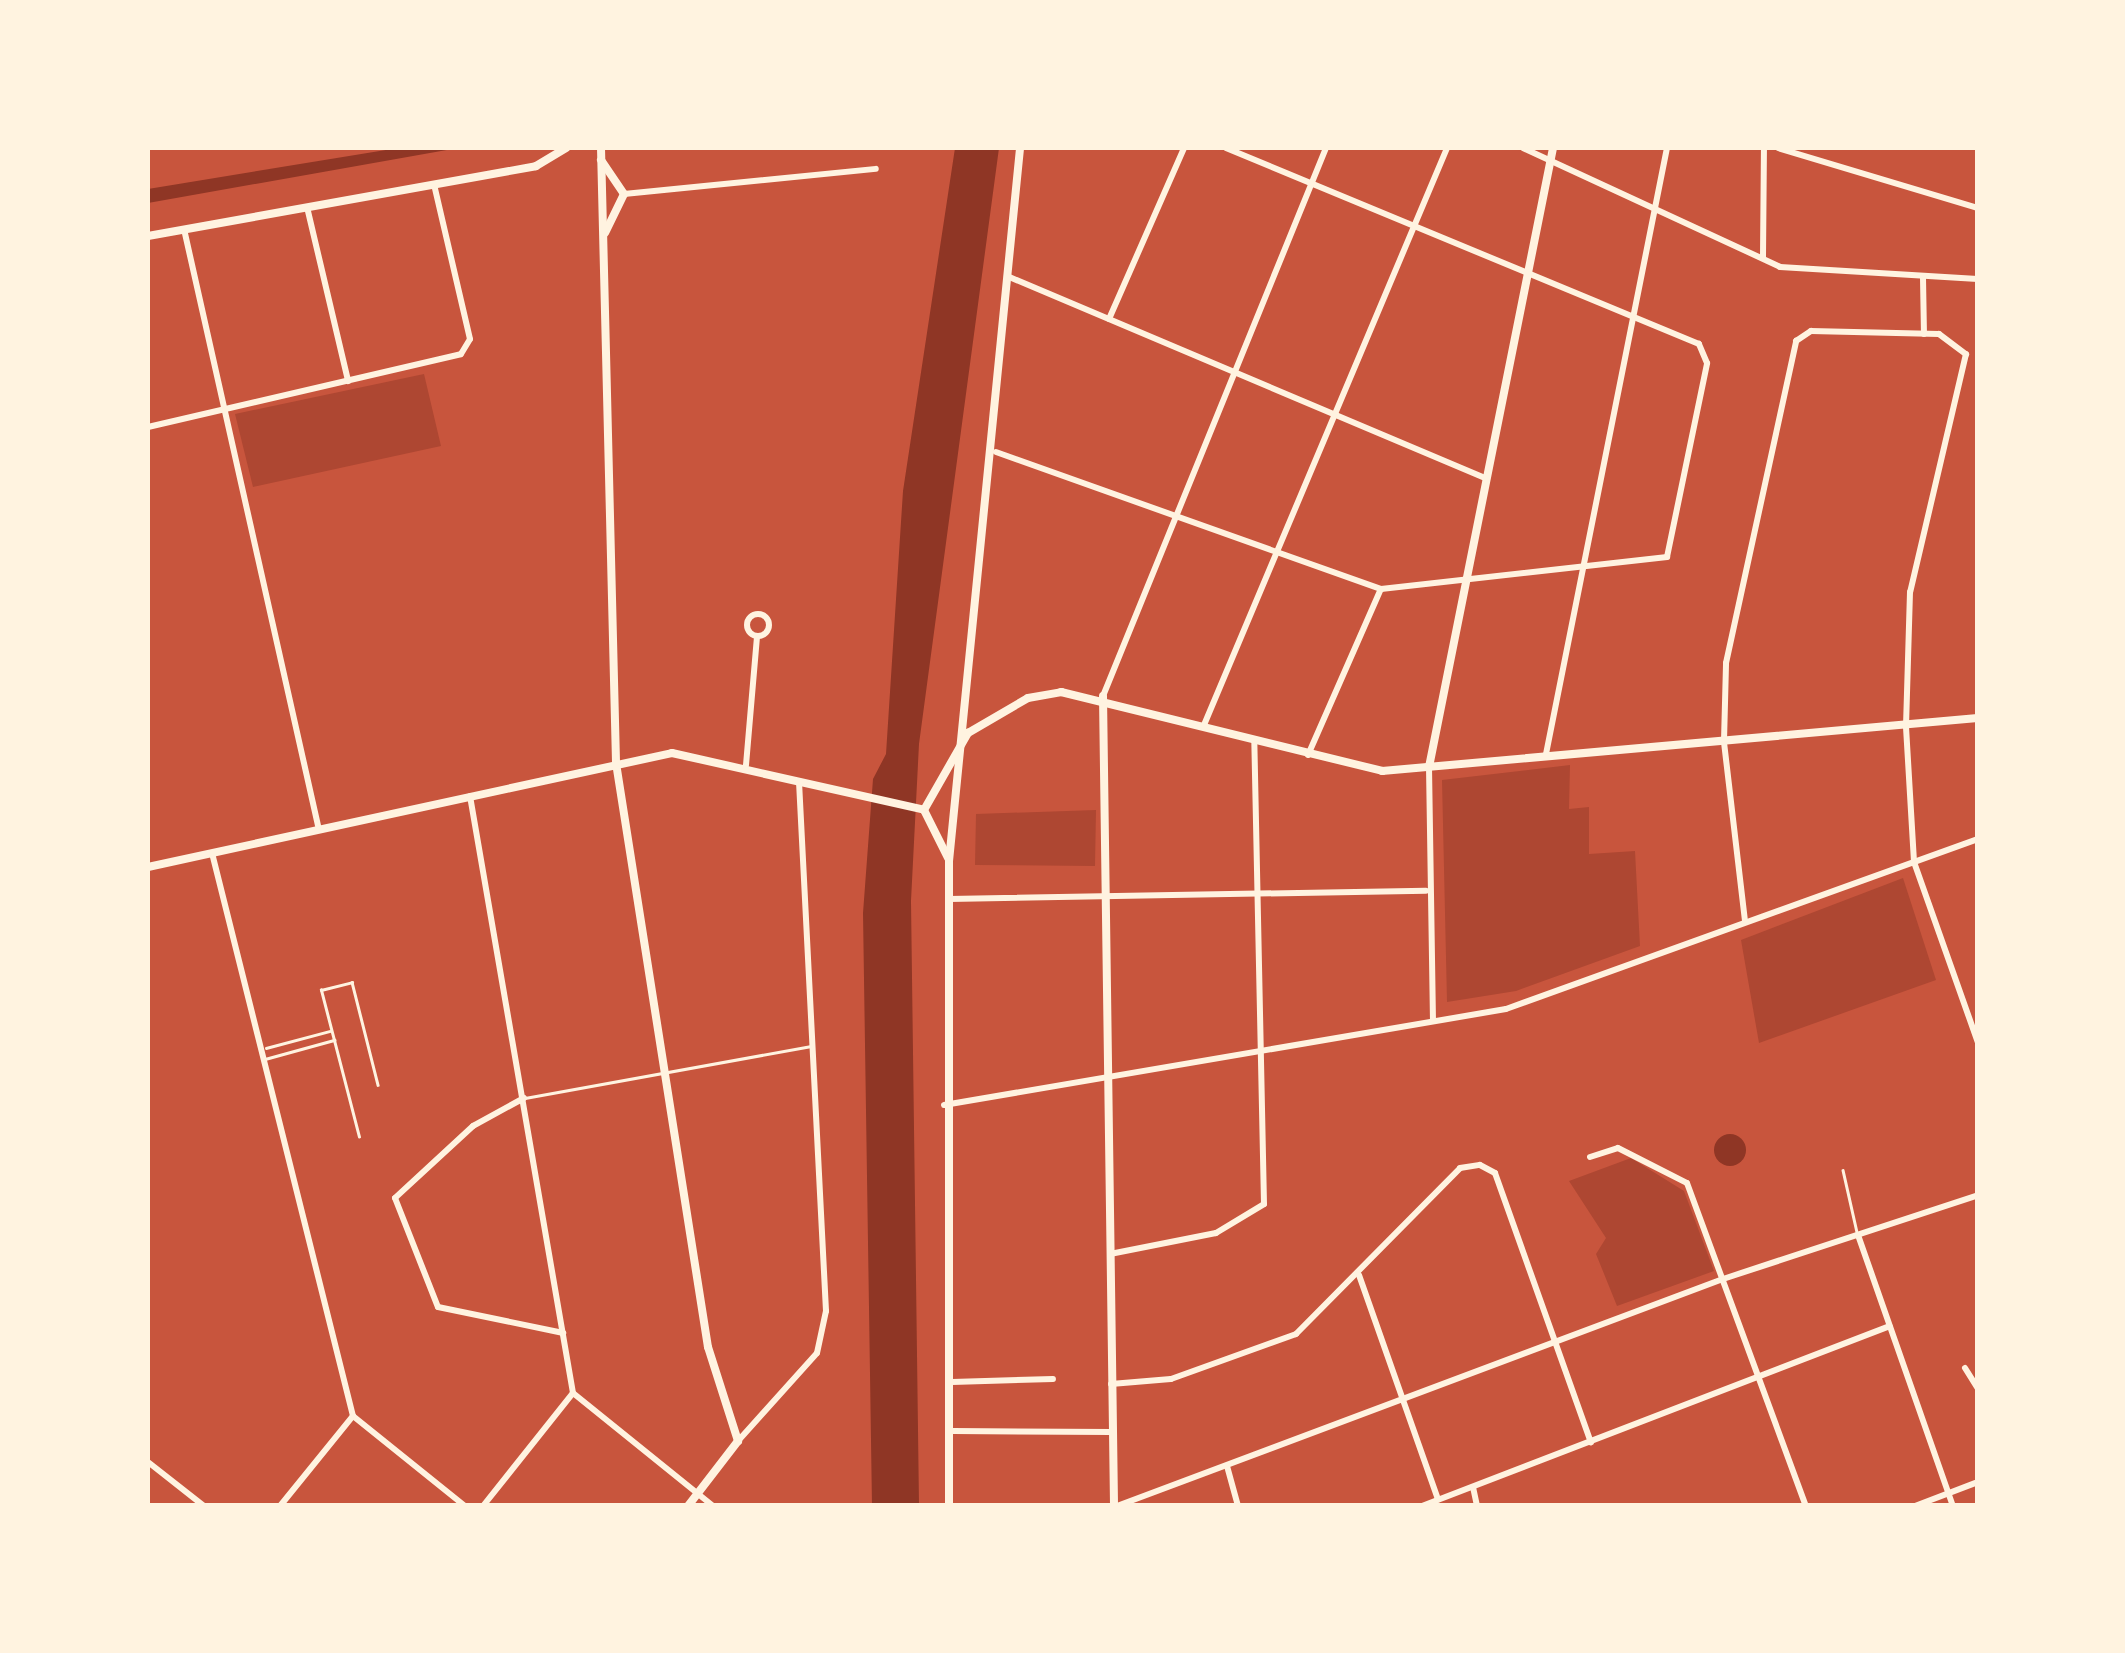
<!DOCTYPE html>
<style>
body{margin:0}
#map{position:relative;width:2125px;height:1653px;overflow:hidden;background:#c8553d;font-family:"DM Sans",sans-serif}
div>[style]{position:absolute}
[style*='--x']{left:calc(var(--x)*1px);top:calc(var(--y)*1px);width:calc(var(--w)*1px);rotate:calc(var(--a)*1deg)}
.green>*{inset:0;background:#ae4732}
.water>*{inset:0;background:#8f3625}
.round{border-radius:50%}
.service>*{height:2.5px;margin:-1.25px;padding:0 1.25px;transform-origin:1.25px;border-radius:1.25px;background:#fff3e0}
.minor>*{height:6px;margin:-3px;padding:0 3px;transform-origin:3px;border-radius:3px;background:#fff3e0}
.minor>.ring{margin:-3px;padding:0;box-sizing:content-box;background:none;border:6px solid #fff3e0;border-radius:50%}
.tertiary>*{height:8px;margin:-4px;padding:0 4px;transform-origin:4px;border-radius:4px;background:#fff3e0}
span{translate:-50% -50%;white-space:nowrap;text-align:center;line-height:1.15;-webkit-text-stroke:8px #fff3e0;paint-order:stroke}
.frame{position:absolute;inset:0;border:150px solid #fff3e0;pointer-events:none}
</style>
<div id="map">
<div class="green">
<div style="clip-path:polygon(424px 374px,441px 446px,253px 487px,235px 414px)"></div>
<div style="clip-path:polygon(1570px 765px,1569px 809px,1589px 807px,1589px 854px,1635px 851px,1640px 946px,1516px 991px,1447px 1002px,1442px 780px)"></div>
<div style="clip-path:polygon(1096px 810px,1095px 866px,975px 865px,976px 814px)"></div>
<div style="clip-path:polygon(1903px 878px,1936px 980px,1759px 1043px,1741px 940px)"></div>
<div style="clip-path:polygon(1631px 1158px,1684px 1191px,1714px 1271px,1617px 1306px,1596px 1254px,1606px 1238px,1569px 1181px)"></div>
</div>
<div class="water">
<div style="clip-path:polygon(398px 148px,458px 148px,148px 203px,148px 189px)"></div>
<div style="clip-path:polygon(955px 148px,999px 148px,919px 744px,911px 901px,919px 1505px,872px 1506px,863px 913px,873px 779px,886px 754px,903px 491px)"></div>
<div class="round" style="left:1714px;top:1134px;width:32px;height:32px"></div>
</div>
<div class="service">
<div style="--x:266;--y:1048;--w:66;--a:-14.9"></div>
<div style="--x:265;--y:1059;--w:72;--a:-15.4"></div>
<div style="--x:525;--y:1098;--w:292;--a:-10.3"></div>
<div style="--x:359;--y:1137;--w:152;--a:-104.5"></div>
<div style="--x:321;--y:990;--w:32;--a:-14"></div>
<div style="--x:352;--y:982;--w:106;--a:75.8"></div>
<div style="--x:1843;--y:1170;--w:64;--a:77.3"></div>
</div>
<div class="minor">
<div style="--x:1523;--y:148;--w:283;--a:24.8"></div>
<div style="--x:1780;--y:267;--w:198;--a:3.5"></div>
<div style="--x:1778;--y:148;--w:209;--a:16.7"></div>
<div style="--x:624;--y:194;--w:253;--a:-5.7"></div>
<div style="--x:307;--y:207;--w:179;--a:76.7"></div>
<div style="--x:184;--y:229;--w:616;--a:77.34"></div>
<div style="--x:1763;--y:257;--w:109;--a:-89.5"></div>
<div style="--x:1007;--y:276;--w:519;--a:22.91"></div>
<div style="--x:1923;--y:278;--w:56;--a:89"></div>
<div style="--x:1109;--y:319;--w:187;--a:-66.3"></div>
<div style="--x:148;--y:427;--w:321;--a:-13.1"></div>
<div style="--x:461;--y:354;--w:17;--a:-59"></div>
<div style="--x:470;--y:339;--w:159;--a:-103.1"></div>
<div style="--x:996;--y:452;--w:409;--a:19.6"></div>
<div style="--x:1381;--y:589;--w:288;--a:-6.4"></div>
<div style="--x:1667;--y:557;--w:198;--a:-78.3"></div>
<div style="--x:1707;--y:363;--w:21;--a:-113"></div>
<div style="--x:1699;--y:344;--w:512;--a:-157.49"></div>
<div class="ring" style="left:747px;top:614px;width:16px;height:16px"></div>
<div style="--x:1103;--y:696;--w:592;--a:-67.86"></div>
<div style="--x:1204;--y:725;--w:626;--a:-67.16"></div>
<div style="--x:1546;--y:754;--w:618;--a:-78.71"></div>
<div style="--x:1308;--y:755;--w:181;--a:-66.3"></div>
<div style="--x:746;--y:765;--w:129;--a:-85.1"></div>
<div style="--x:1429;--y:767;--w:252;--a:89.1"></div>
<div style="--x:470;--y:796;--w:606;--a:80.21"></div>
<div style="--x:573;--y:1393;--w:180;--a:38.9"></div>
<div style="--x:212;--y:853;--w:580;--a:75.94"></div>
<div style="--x:949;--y:899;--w:477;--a:-1"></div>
<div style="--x:1745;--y:921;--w:181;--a:-96.7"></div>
<div style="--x:1724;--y:741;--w:78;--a:-88.5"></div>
<div style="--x:1726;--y:663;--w:330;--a:-77.7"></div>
<div style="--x:1796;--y:341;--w:18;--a:-34"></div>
<div style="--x:1811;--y:331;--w:128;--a:1.3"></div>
<div style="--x:1939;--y:334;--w:34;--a:37"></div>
<div style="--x:1966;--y:354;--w:244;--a:103.2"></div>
<div style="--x:1910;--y:592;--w:135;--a:91.7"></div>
<div style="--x:1906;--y:727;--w:135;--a:86.6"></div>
<div style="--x:1914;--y:862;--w:192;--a:70.5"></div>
<div style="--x:524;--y:1098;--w:58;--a:151.2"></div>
<div style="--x:473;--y:1126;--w:106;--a:137.3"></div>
<div style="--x:395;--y:1198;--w:117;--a:68.5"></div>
<div style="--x:438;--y:1307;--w:128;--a:11.7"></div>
<div style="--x:944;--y:1105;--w:570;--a:-9.69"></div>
<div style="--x:1506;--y:1009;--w:502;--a:-19.81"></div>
<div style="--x:1590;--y:1157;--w:29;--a:-18"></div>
<div style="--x:1618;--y:1148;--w:77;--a:26.9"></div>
<div style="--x:1687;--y:1183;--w:344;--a:69.8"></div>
<div style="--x:1858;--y:1235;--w:287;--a:70.7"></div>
<div style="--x:1110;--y:1254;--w:108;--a:-11.2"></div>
<div style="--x:1216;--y:1233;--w:56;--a:-31.1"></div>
<div style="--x:1264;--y:1204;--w:464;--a:-91.2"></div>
<div style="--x:1359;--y:1275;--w:238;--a:70.6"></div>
<div style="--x:1965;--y:1368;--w:25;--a:58"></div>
<div style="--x:952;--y:1382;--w:101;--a:-1.7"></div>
<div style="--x:1111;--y:1384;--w:60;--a:-4.8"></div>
<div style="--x:1171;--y:1379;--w:133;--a:-19.8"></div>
<div style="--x:1296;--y:1334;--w:233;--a:-45.3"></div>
<div style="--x:1460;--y:1168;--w:20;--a:-9"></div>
<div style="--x:1480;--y:1165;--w:17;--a:28"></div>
<div style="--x:1495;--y:1173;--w:286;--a:70.4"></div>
<div style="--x:353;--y:1416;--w:144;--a:38.8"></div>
<div style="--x:953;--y:1431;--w:159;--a:0.4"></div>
<div style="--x:738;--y:1441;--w:118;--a:-48.1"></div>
<div style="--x:817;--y:1353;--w:43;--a:-77.9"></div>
<div style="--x:826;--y:1311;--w:530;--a:-92.92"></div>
<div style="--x:148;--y:1462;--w:71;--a:38.2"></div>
<div style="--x:1227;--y:1466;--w:41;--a:74.6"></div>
<div style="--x:1473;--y:1487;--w:19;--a:78"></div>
<div style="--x:280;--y:1506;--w:116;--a:-51"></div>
<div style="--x:483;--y:1506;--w:144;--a:-51.5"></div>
<div style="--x:1117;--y:1506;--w:647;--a:-20.54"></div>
<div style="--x:1723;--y:1279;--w:268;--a:-18.2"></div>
<div style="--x:1422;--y:1506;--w:501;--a:-21.04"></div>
<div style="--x:1915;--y:1506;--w:67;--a:-20.9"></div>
</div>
<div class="tertiary">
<div style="--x:601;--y:148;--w:615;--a:88.6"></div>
<div style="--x:616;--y:763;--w:591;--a:81.05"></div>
<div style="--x:708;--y:1347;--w:99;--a:72.3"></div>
<div style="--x:738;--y:1441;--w:82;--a:127.6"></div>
<div style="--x:601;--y:160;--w:41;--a:55.9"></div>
<div style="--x:624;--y:194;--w:43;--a:116"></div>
<div style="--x:148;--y:236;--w:394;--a:-10.2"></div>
<div style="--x:536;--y:166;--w:35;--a:-31"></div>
<div style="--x:1103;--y:696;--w:810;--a:89.22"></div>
<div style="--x:1429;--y:767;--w:631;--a:-78.67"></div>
<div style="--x:924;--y:810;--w:89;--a:-60.3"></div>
<div style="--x:968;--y:733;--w:69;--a:-30.3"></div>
<div style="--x:1028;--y:698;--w:34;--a:-10"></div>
<div style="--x:1061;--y:692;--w:331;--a:13.8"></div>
<div style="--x:1382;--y:771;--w:598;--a:-5.08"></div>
<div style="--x:148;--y:867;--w:536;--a:-12.27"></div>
<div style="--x:672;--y:753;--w:258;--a:12.7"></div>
<div style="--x:924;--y:810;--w:54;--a:63.4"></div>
<div style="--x:949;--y:1506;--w:645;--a:-90"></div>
<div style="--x:949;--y:861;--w:717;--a:-84.31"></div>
</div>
<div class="frame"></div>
</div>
